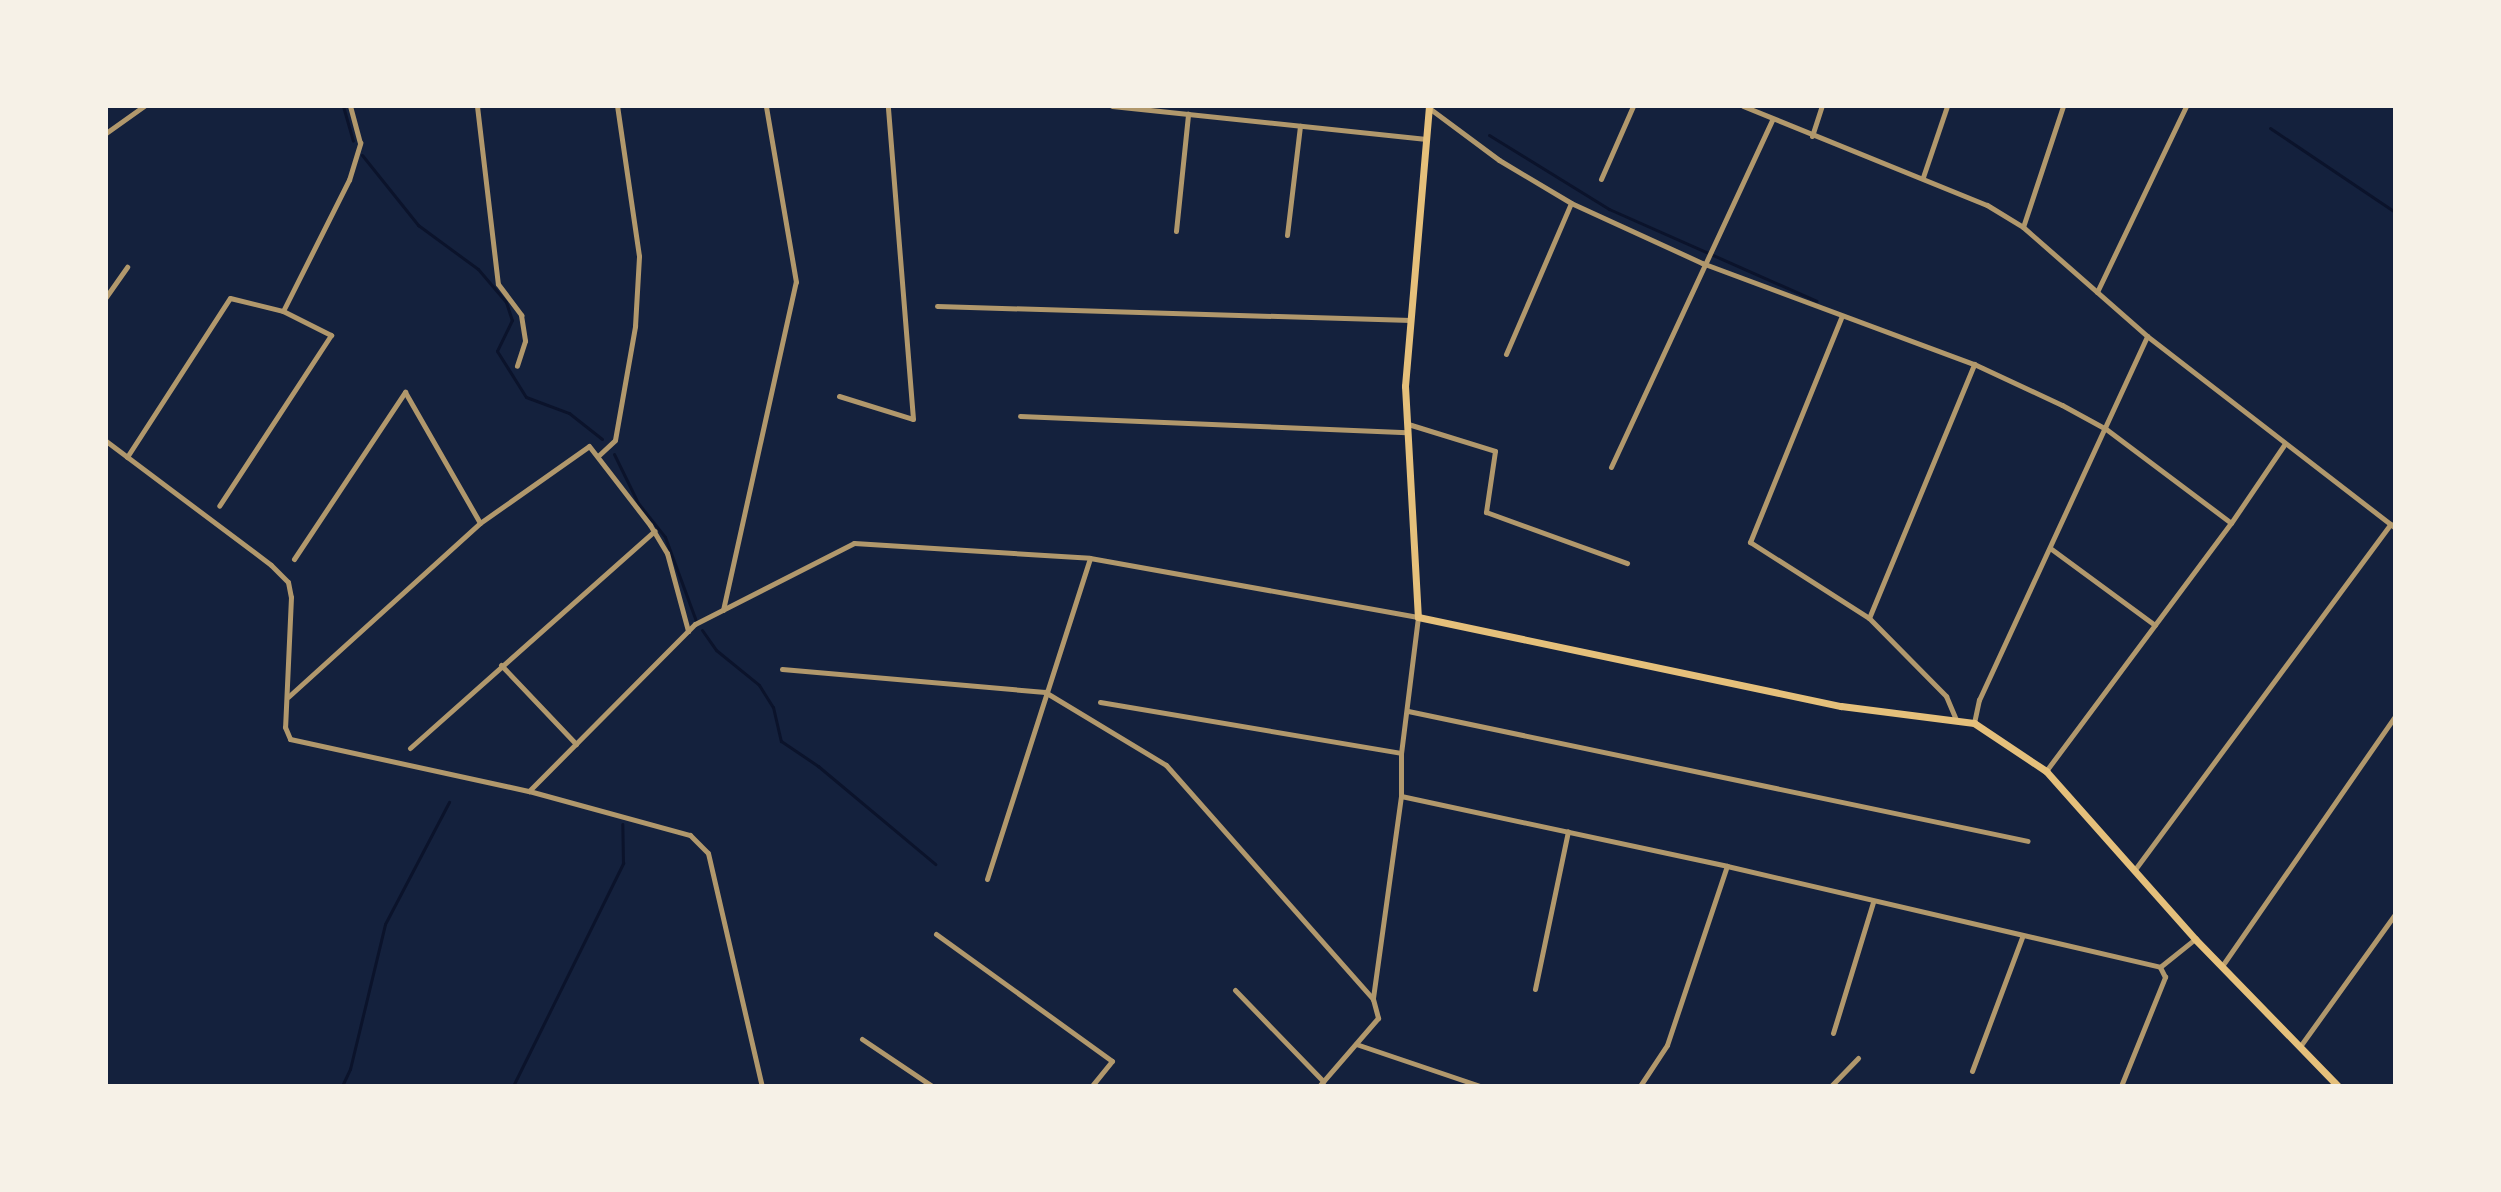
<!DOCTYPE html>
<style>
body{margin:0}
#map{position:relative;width:2501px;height:1192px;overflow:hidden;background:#14213d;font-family:"Varela Round",sans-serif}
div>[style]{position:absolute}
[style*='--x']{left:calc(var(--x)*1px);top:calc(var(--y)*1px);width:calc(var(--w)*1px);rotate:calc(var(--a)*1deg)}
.stream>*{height:3px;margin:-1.5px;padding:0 1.5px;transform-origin:1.5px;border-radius:1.5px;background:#0b132b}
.minor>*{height:5px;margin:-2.5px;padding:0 2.5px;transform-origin:2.5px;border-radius:2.5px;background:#b1986c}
.secondary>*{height:7px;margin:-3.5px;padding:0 3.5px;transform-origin:3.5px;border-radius:3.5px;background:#e5c07b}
span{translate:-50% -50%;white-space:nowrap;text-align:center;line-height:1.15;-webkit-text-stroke:8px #f6f1e7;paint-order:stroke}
.frame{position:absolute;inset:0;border:108px solid #f6f1e7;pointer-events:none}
</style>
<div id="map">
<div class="stream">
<div style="--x:343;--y:106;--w:36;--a:74"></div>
<div style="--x:2270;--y:128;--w:151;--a:33.9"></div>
<div style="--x:1489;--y:135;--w:141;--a:31.7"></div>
<div style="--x:1609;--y:209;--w:227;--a:23.9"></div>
<div style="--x:362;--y:155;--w:90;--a:51.3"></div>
<div style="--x:418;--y:225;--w:74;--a:36.3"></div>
<div style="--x:478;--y:269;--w:43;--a:49.7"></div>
<div style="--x:506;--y:302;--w:19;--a:72"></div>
<div style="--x:512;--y:320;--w:34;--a:116"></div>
<div style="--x:497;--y:351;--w:54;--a:57.8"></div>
<div style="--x:526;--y:397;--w:46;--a:20.4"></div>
<div style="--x:569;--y:413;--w:42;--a:38.2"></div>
<div style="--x:614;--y:454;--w:55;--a:63.9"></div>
<div style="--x:638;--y:503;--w:43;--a:51.5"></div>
<div style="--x:665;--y:537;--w:90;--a:69.7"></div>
<div style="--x:702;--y:630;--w:24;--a:55"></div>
<div style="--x:716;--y:650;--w:55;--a:39.1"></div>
<div style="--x:759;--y:685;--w:26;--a:58"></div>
<div style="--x:773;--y:707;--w:35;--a:77"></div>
<div style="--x:781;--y:741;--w:45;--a:34"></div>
<div style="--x:818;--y:766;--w:153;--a:39.9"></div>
<div style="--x:342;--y:1086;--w:19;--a:-65"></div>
<div style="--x:350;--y:1069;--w:149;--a:-76.4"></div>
<div style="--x:385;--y:924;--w:138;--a:-62.3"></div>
<div style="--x:513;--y:1086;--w:249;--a:-63.7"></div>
<div style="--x:623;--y:863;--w:39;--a:-91"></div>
</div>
<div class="minor">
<div style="--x:477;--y:106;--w:179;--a:83.3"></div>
<div style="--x:498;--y:284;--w:39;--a:53"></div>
<div style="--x:521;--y:315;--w:26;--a:81"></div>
<div style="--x:525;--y:341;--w:26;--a:108"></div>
<div style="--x:1112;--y:106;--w:316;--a:6"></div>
<div style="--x:1743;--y:106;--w:263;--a:22.1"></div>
<div style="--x:1987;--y:205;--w:42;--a:31.4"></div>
<div style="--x:2023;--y:227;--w:165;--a:41.3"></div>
<div style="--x:2147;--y:336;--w:314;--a:37.7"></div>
<div style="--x:1429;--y:108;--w:87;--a:36.6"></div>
<div style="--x:1499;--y:160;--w:84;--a:30.8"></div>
<div style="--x:1571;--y:203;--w:144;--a:24.6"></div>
<div style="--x:1702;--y:263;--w:290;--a:20.4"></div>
<div style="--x:1974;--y:364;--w:97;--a:25"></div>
<div style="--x:2062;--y:405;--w:50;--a:28.6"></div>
<div style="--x:2106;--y:429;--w:156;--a:36.9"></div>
<div style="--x:106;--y:133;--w:47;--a:-35.4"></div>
<div style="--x:1812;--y:136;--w:32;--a:-72"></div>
<div style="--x:1923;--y:177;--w:75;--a:-71.3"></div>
<div style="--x:1601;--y:179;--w:80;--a:-66.3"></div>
<div style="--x:2023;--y:227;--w:127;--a:-71.7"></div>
<div style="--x:1176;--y:231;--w:118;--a:-84.1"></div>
<div style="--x:1287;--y:235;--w:110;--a:-83.2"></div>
<div style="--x:2097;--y:292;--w:206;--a:-64.4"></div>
<div style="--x:106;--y:297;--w:37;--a:-55"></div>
<div style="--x:937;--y:306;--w:474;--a:1.7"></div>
<div style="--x:283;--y:311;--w:147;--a:-63.3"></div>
<div style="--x:349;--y:180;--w:39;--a:-73"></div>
<div style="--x:360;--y:143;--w:38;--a:-105"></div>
<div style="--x:1841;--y:318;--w:242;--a:112.1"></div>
<div style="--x:1750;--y:542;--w:141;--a:32.6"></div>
<div style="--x:1869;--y:618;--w:110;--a:45.4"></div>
<div style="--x:1946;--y:696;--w:26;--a:67"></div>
<div style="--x:1506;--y:354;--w:164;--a:-66.7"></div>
<div style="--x:839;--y:396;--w:77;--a:17.3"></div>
<div style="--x:913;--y:419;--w:314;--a:-94.6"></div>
<div style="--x:1020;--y:416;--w:387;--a:2.4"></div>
<div style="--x:1408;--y:424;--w:91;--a:17.2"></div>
<div style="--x:1495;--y:451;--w:62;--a:98.4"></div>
<div style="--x:1486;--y:512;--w:150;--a:19.9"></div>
<div style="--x:106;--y:441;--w:206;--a:36.9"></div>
<div style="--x:271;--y:565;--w:24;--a:45"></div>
<div style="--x:288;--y:582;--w:15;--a:79"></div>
<div style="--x:291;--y:597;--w:130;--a:92.6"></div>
<div style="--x:285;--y:727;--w:13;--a:67"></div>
<div style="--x:290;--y:739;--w:245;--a:12.3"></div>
<div style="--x:529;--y:791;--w:167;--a:15.3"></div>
<div style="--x:690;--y:835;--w:25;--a:45"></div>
<div style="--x:708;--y:853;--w:239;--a:77"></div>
<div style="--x:598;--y:456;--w:23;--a:-43"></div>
<div style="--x:615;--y:440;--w:116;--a:-80"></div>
<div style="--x:635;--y:326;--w:70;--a:-86.7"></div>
<div style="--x:639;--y:256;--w:152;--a:-98.3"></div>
<div style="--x:127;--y:457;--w:189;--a:-57.1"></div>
<div style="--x:230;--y:298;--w:55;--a:13.8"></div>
<div style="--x:283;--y:311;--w:54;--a:26.6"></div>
<div style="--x:331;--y:335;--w:204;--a:123.2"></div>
<div style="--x:1611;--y:467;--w:383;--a:-65.1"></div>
<div style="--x:2050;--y:548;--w:130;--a:36.3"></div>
<div style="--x:294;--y:559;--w:201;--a:-56.4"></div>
<div style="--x:405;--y:392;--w:151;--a:60.2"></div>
<div style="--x:723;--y:610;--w:336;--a:-77.5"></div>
<div style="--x:796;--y:282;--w:179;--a:-99.7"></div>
<div style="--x:1869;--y:618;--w:275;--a:-67.5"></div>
<div style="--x:501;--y:665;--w:109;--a:46.5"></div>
<div style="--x:782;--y:669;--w:264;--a:5"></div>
<div style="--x:1045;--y:692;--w:141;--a:31.1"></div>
<div style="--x:1166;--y:765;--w:312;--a:48.5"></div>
<div style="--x:288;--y:697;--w:259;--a:-42.2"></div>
<div style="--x:480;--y:523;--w:133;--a:-35.2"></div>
<div style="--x:589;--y:446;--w:100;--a:52.3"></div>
<div style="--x:650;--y:525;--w:33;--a:59"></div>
<div style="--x:667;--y:553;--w:81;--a:74.9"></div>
<div style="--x:1100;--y:702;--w:305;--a:9.6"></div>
<div style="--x:1408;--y:711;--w:633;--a:11.84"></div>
<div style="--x:1974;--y:723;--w:24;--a:-78"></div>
<div style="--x:1979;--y:700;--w:401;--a:-65.2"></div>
<div style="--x:410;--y:748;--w:327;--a:-41.6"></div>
<div style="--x:2046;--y:771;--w:309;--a:-53.3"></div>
<div style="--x:2231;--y:523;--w:94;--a:-55.8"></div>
<div style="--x:529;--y:791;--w:235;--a:-45.2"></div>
<div style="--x:695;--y:624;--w:178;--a:-27"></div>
<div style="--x:854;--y:543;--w:236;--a:3.6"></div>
<div style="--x:1090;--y:558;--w:333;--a:10.2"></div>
<div style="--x:1418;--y:617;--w:137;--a:97.1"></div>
<div style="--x:1401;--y:753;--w:43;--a:90"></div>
<div style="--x:1401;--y:796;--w:205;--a:97.9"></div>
<div style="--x:1373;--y:999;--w:20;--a:75"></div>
<div style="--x:1378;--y:1018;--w:90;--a:130.9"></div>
<div style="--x:1401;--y:796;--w:333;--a:12.1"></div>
<div style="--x:1727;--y:866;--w:445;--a:13.1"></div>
<div style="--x:2160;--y:967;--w:45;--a:-38.7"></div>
<div style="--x:2136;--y:868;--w:428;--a:-53.5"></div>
<div style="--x:987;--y:879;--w:337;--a:-72.2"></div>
<div style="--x:936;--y:934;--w:217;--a:35.8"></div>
<div style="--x:1112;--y:1061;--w:32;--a:129"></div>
<div style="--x:2222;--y:966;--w:304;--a:-55.3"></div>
<div style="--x:1535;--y:989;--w:161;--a:-78.2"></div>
<div style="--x:1235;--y:990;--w:127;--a:46"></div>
<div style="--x:1833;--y:1033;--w:137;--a:-73"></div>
<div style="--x:862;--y:1039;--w:84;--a:33.9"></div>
<div style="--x:1356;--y:1044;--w:131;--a:18.7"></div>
<div style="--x:2301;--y:1045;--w:161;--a:-54.3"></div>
<div style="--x:1972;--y:1071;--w:143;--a:-69.5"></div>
<div style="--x:1640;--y:1086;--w:49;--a:-56.6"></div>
<div style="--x:1667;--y:1045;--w:189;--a:-71.5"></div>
<div style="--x:1831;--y:1086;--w:39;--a:-46"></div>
<div style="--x:2121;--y:1086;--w:118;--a:-68"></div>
<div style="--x:2165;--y:977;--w:11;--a:-117"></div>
</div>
<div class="secondary">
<div style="--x:1429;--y:106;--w:281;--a:94.9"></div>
<div style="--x:1405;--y:386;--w:231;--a:86.8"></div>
<div style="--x:1418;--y:617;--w:432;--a:11.9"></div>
<div style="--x:1841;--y:706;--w:134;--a:7.3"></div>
<div style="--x:1974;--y:723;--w:87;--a:33.7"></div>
<div style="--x:2046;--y:771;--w:225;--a:48.4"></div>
<div style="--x:2195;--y:939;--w:205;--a:45.8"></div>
</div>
<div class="frame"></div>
</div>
